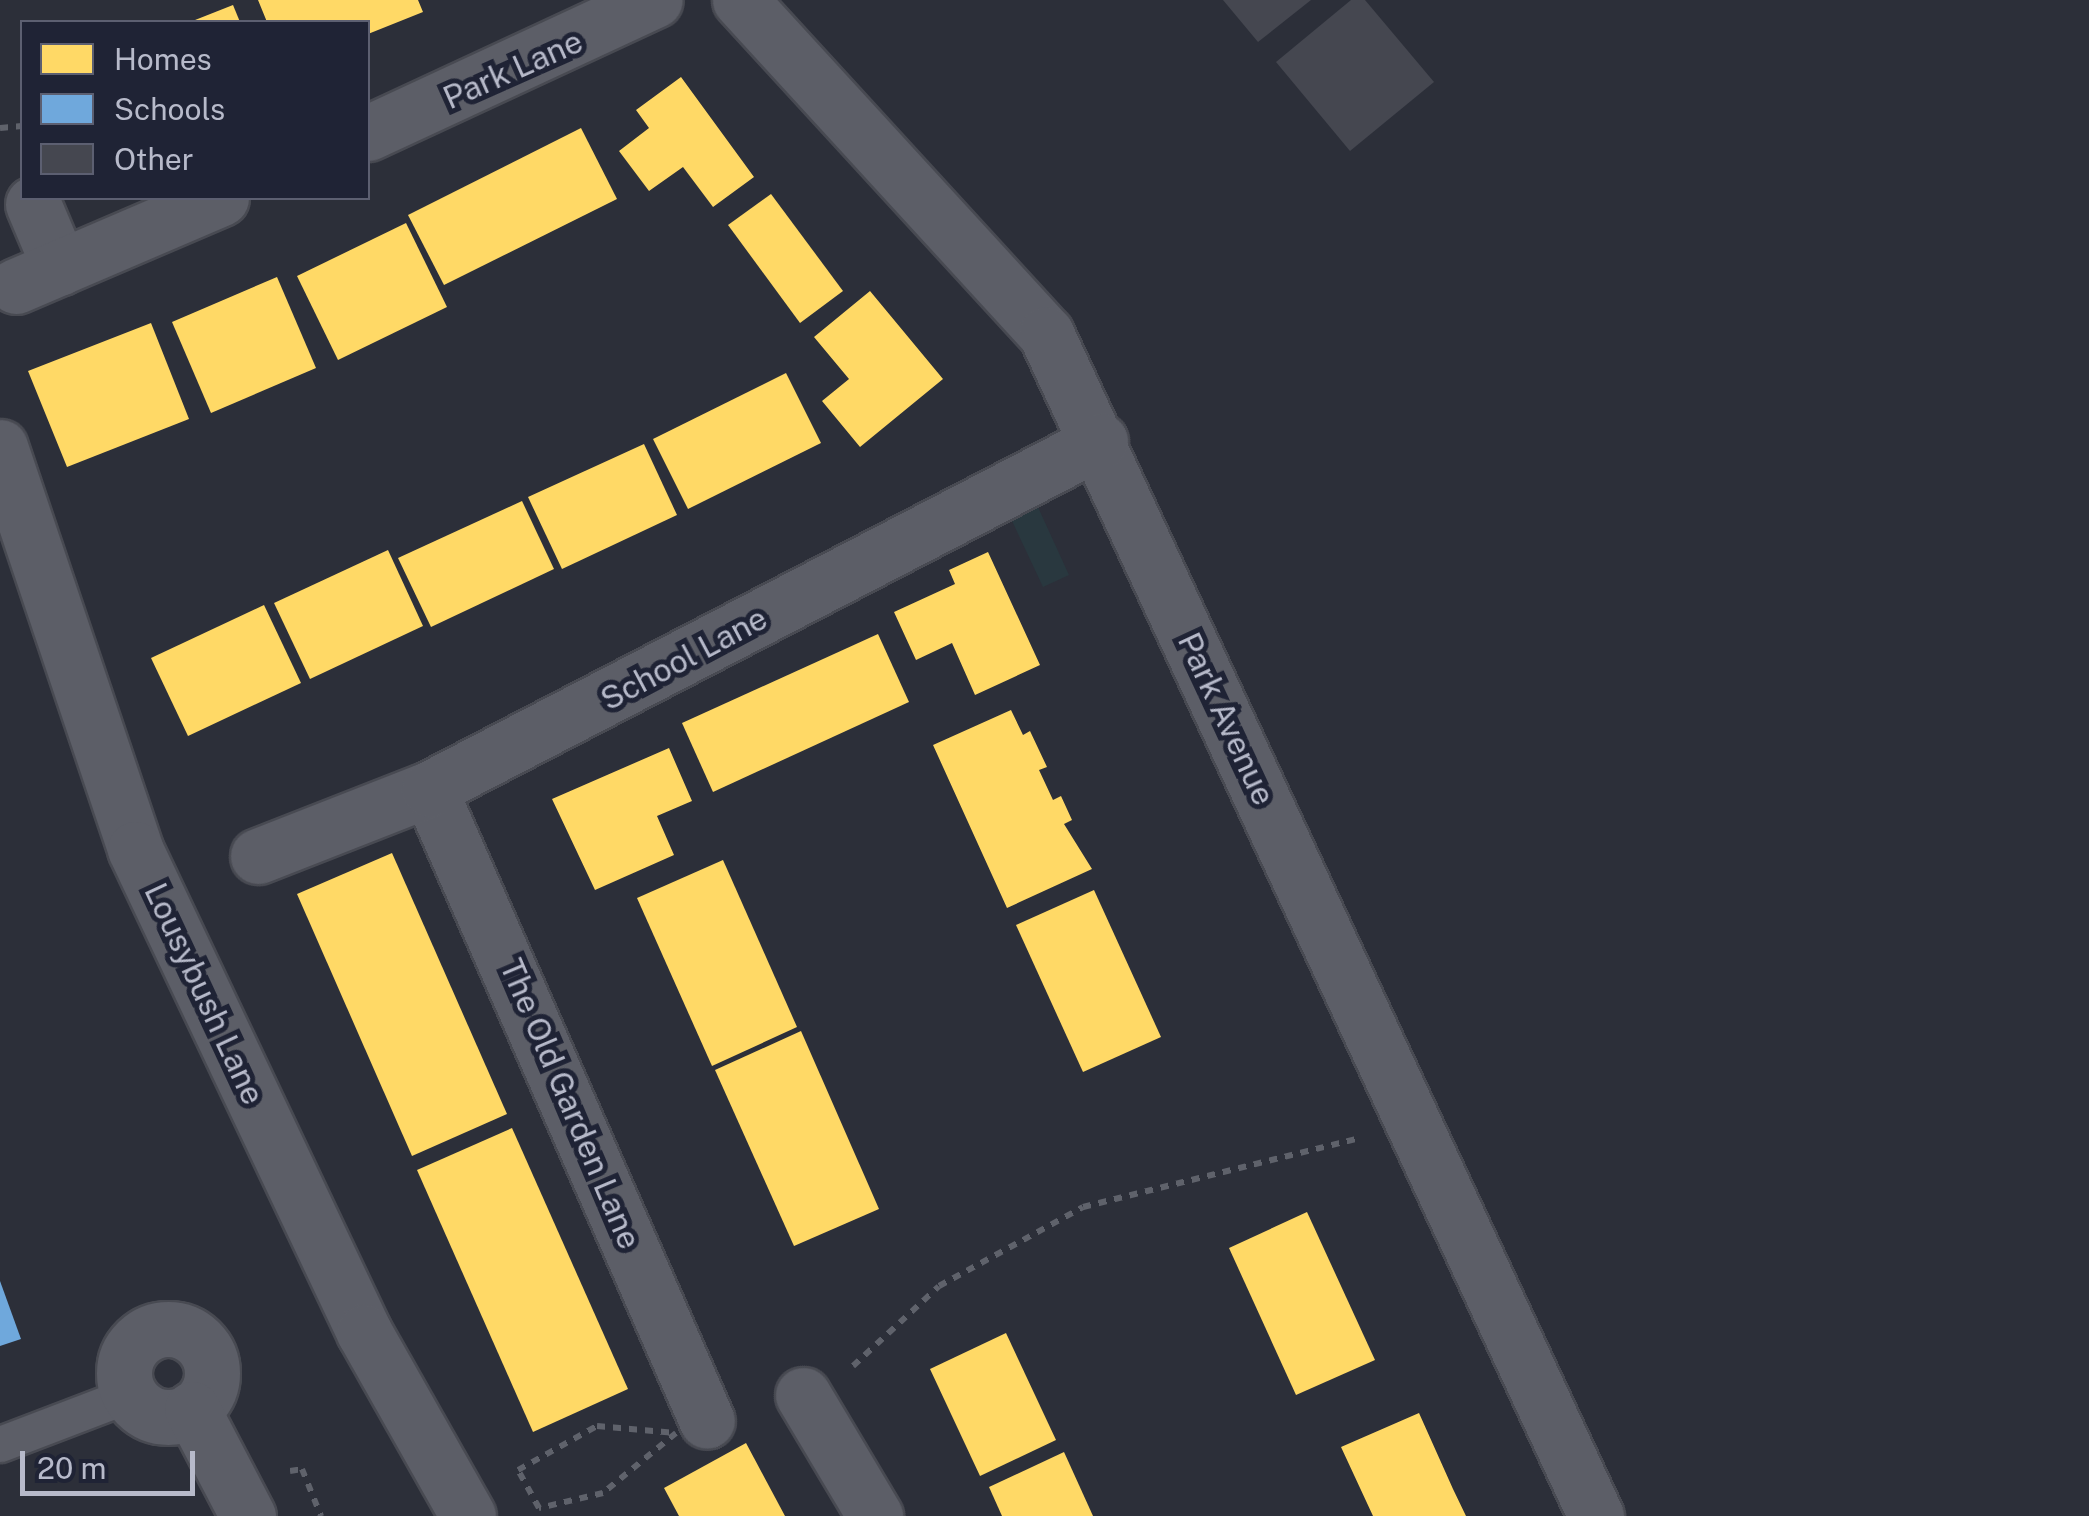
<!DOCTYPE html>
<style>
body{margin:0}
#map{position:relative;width:2089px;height:1516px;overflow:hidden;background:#2c2f39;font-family:"Public Sans",sans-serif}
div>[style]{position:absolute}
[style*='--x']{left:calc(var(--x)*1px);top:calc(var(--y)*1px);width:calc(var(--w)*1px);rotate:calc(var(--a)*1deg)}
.green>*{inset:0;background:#29383f}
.homes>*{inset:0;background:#ffd966}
.schools>*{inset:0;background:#6fa8dc}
.building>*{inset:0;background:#454750}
.path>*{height:6px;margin-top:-3px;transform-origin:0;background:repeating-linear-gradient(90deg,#5f626b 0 8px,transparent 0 16px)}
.roads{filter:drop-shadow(2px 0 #484a52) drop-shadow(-2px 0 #484a52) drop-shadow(0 2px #484a52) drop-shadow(0 -2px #484a52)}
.service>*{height:35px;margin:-17.5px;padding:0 17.5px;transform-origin:17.5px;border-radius:17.5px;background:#5c5e67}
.minor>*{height:55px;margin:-27.5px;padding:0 27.5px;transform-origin:27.5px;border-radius:27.5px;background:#5c5e67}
.minor>.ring{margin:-27.5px;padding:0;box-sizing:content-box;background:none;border:55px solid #5c5e67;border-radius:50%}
span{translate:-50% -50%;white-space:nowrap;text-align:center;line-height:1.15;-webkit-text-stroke:10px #1f2335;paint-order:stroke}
.street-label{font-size:32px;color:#b7baca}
.legend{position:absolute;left:20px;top:20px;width:350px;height:180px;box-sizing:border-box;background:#1f2335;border:2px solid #5c5f71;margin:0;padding:12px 18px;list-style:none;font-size:30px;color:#b7baca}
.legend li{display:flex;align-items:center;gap:20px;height:50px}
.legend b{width:50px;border:2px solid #5c5f71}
.scale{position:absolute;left:20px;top:1451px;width:175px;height:45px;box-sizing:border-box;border:5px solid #b7baca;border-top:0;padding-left:12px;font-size:30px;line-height:35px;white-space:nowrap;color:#b7baca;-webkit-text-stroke:8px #1f2335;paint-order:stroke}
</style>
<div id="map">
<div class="green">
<div style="clip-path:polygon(1032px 494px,1069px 575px,1043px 587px,1005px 506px)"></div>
</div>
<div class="homes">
<div style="clip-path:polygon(258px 0,418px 0,423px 12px,368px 34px,368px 22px,267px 22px)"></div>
<div style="clip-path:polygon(233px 5px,240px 22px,190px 22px)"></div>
<div style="clip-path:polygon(681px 77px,754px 177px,713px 207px,683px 167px,649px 191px,619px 151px,649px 128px,636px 110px)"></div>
<div style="clip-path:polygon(581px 128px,617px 199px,444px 285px,408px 215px)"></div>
<div style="clip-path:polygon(771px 194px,843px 291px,800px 323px,728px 225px)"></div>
<div style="clip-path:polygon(406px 223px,447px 307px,338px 360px,297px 276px)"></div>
<div style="clip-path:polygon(277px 277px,316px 368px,211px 413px,172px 322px)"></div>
<div style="clip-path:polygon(870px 291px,943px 379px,860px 447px,822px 401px,849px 379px,814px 337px)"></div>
<div style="clip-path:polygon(151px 323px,189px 419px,67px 467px,28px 371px)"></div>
<div style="clip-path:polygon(786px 373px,821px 443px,688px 509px,653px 439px)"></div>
<div style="clip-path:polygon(644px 444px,677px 515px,562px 569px,528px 497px)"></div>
<div style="clip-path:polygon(522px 501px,554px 569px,431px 627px,398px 558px)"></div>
<div style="clip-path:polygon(388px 550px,423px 626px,310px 679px,274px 603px)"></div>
<div style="clip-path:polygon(988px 552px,1040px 665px,975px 695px,952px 643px,916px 660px,894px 612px,955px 584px,949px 570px)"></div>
<div style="clip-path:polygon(264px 605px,301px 683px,188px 736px,151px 658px)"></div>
<div style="clip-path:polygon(878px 634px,909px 702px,713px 792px,682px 723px)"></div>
<div style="clip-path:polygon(1011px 710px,1023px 735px,1030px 731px,1047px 767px,1039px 770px,1053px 800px,1061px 796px,1072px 820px,1064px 824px,1092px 869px,1007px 908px,933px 745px)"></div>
<div style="clip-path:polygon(669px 748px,692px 801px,657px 816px,674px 855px,595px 890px,552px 799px)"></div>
<div style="clip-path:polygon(392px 853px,507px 1114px,412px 1156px,297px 894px)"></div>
<div style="clip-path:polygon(723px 860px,797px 1027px,712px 1066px,637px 898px)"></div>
<div style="clip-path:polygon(1094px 890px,1161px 1037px,1083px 1072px,1016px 925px)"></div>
<div style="clip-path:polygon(801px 1031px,879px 1209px,794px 1246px,715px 1070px)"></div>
<div style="clip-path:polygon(512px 1128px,628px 1389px,533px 1432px,417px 1170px)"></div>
<div style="clip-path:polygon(1307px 1212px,1375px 1360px,1296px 1395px,1229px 1248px)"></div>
<div style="clip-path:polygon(1006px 1333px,1056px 1440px,980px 1476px,930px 1369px)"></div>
<div style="clip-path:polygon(1419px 1413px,1453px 1489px,1466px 1516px,1373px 1516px,1341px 1447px)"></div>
<div style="clip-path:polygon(746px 1443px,785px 1516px,679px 1516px,664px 1488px)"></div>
<div style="clip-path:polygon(1064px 1452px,1093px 1516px,1002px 1516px,989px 1487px)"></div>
</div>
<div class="schools">
<div style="clip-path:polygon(0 1281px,21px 1339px,0 1346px)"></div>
</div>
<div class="building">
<div style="clip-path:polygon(1223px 0,1311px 0,1258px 42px)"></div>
<div style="clip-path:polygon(1351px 0,1365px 0,1434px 82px,1350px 151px,1276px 62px)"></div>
</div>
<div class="path">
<div style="--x:0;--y:128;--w:22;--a:-5"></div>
<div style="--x:853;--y:1366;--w:117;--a:-42.9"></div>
<div style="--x:939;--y:1286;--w:164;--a:-28.7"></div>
<div style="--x:1083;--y:1207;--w:285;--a:-14"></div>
<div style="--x:597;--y:1426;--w:79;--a:5.1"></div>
<div style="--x:676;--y:1433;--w:94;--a:140.6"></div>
<div style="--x:603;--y:1493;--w:66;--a:166.8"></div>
<div style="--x:539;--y:1508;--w:43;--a:-118.9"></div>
<div style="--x:518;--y:1470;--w:90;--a:-29.1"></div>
<div style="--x:290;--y:1471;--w:12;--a:-9"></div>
<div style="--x:302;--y:1469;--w:51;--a:68"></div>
</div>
<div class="roads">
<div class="service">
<div style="--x:0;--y:1444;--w:137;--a:-20.9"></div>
</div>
<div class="minor">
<div style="--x:740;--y:0;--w:453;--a:47.5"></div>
<div style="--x:1046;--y:334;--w:1304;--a:65.05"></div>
<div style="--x:368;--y:133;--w:316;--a:-24.9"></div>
<div style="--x:33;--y:204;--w:69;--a:67.1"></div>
<div style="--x:16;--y:286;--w:223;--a:-23.2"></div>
<div style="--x:0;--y:447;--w:424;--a:71.4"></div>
<div style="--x:135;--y:849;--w:535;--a:64.63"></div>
<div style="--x:364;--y:1332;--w:211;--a:60.5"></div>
<div style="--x:429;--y:789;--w:690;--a:66.26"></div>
<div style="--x:258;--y:856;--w:184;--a:-21.4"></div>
<div style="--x:429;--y:789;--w:756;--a:-27.41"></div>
<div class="ring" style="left:124px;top:1329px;width:33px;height:33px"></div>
<div style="--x:803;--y:1395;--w:141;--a:59.2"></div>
<div style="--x:192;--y:1409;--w:121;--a:62.4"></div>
</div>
</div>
<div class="street-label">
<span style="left:513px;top:70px;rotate:-24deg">Park Lane</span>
<span style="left:684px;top:659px;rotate:-28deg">School Lane</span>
<span style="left:1226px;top:719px;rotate:65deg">Park Avenue</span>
<span style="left:204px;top:994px;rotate:65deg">Lousybush Lane</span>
<span style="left:570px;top:1104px;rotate:67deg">The Old Garden Lane</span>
</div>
<ul class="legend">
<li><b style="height:28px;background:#ffd966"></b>Homes</li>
<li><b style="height:28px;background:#6fa8dc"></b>Schools</li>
<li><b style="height:28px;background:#454750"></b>Other</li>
</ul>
<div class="scale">20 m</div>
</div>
